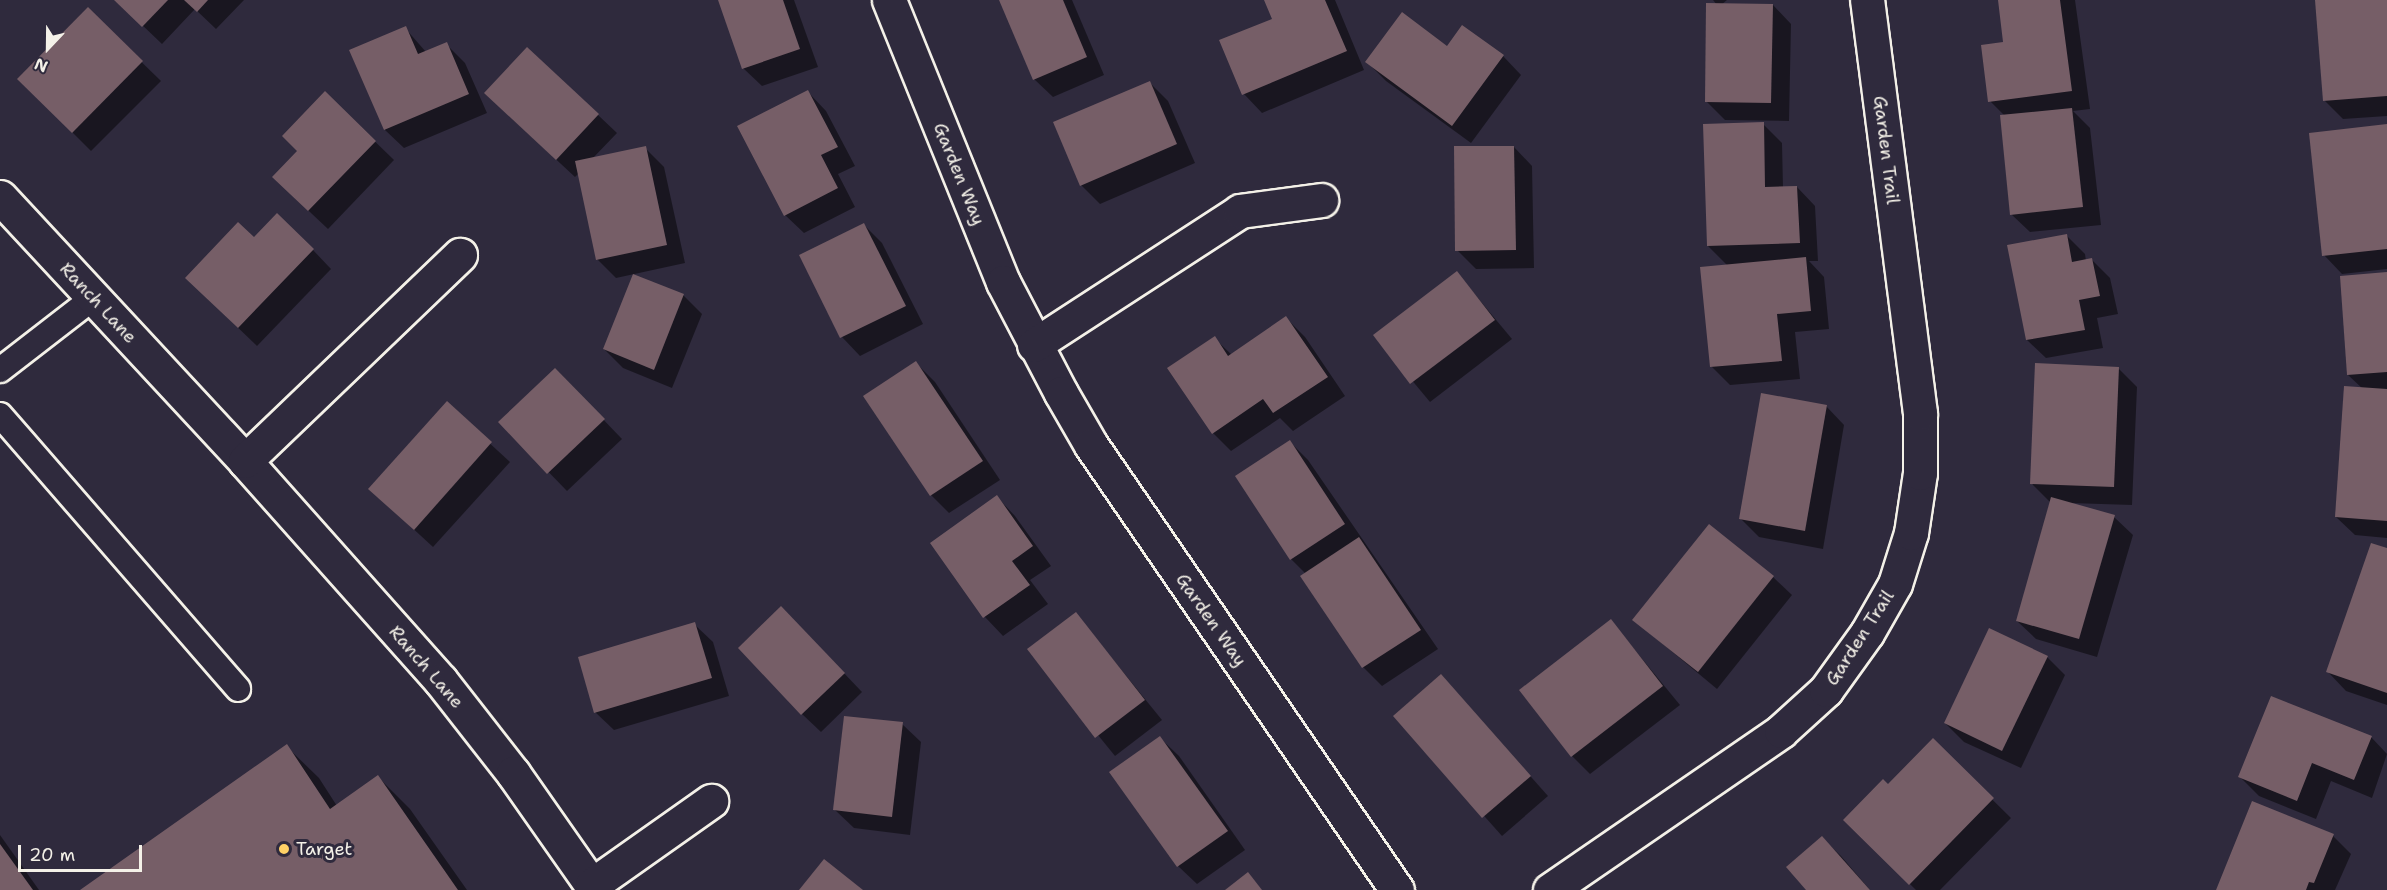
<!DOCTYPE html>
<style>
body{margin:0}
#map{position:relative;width:2387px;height:890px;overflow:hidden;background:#2f2a3d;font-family:"Shantell Sans",sans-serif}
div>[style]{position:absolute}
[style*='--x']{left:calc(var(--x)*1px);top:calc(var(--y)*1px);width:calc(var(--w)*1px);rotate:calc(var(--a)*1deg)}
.shadow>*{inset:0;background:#0007}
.building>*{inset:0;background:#765e67}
.roads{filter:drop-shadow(2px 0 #f4f1e8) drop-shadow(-2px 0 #f4f1e8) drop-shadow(0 2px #f4f1e8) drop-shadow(0 -2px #f4f1e8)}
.lane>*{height:24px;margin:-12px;padding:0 12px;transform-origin:12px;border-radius:12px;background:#2f2a3d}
.street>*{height:33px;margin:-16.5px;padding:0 16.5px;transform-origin:16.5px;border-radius:16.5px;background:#2f2a3d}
.dots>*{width:16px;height:16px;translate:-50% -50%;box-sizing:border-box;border:3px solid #2f2a3d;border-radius:50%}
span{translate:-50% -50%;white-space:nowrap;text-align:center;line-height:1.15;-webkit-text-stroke:6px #2f2a3d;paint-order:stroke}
.street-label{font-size:18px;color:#f4f1e8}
.poi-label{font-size:18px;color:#f4f1e8}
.left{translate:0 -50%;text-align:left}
.north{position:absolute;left:18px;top:18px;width:60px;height:60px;-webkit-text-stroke:4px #2f2a3d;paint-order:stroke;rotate:202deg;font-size:16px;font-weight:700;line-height:24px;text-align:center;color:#f4f1e8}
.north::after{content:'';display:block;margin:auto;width:21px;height:27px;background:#f4f1e8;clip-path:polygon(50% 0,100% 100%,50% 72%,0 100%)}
.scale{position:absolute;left:18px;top:845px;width:124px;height:27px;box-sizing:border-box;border:3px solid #f4f1e8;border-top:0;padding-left:8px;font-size:18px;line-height:21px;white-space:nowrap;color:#f4f1e8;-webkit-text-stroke:4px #2f2a3d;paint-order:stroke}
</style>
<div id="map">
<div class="shadow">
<div style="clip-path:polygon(116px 0,244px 0,216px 29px,195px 9px,162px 44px)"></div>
<div style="clip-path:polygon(719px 0,794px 0,818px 67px,762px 86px,743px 68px)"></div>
<div style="clip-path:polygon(1001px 0,1072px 0,1104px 75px,1053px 97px,1034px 79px)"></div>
<div style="clip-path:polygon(1265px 0,1335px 0,1364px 70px,1262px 113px,1244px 94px,1274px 19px)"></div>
<div style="clip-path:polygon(1713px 0,1727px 0,1721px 5px,1773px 5px,1791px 24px,1789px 121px,1725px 120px,1706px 101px,1717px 5px)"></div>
<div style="clip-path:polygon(1999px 0,2075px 0,2090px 109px,2073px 111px,2090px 128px,2101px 225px,2030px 232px,2011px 214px,2005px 116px,1990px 101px,2005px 43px)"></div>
<div style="clip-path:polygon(2310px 0,2387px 0,2387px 116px,2343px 119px,2324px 100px,2317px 0)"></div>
<div style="clip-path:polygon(88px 10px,161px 81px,91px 151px,19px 79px)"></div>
<div style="clip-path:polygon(405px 28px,426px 52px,446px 44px,465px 63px,487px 113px,404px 148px,385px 130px,351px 51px)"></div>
<div style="clip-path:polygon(1447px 48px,1503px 56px,1521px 75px,1471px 143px,1386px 81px,1367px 62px)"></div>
<div style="clip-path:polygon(1150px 83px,1168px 101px,1195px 163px,1100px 204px,1081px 185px)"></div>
<div style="clip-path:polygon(808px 92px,826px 111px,855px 166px,838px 174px,855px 207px,804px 233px,785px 215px)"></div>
<div style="clip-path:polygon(325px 93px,394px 160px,328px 229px,293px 196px,299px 151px)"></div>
<div style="clip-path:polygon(504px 111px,598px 115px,617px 133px,592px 159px,645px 148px,664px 167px,685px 263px,616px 278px,597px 259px,579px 173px,575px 177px)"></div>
<div style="clip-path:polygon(1763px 124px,1782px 143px,1783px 188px,1797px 187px,1815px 206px,1818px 261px,1809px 261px,1824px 277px,1829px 329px,1795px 332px,1800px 379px,1730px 385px,1711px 366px,1728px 266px,1708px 246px)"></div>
<div style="clip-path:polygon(2387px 125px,2387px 269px,2342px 274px,2324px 255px)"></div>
<div style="clip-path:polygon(1514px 147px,1532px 166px,1534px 268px,1476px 269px,1457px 250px)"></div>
<div style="clip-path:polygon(863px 224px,882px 243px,923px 324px,860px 356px,842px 337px)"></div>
<div style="clip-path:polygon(2066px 235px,2085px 254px,2086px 261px,2092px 260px,2110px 278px,2118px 314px,2097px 318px,2103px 348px,2046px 358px,2027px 340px)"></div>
<div style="clip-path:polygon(254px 239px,313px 250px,331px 269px,257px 346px,205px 296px)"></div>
<div style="clip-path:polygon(1457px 273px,1512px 339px,1430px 402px,1375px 336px)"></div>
<div style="clip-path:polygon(2387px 274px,2387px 538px,2355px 535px,2336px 517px,2363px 389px,2348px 375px)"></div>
<div style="clip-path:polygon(683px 295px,702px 314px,672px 388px,623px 368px,604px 349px)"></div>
<div style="clip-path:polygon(1286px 318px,1305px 337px,1345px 396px,1293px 431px,1280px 418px,1231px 451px,1213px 433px,1214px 338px,1232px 355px)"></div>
<div style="clip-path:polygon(916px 363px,935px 382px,1000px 480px,949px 513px,931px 495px)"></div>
<div style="clip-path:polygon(2118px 368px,2137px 387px,2132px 505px,2070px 503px,2114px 517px,2133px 535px,2097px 657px,2036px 639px,2017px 621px,2050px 502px,2031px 483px)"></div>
<div style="clip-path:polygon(574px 389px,622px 439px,567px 491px,500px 422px)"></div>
<div style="clip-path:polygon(447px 404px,510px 462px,433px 547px,370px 489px)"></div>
<div style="clip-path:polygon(1826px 406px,1844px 425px,1823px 549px,1759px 537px,1741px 519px)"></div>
<div style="clip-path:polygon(1290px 442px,1308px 460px,1438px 649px,1382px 686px,1363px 667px,1303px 576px,1306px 574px,1291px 559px)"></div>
<div style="clip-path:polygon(997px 497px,1015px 516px,1051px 566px,1030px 580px,1048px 604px,1003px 636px,985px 617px,932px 544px)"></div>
<div style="clip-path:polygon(2387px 550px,2387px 705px,2346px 691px,2328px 672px)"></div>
<div style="clip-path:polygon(1773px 577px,1792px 595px,1717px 689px,1634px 620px)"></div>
<div style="clip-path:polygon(1076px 614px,1162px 720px,1115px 756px,1029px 650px)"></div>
<div style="clip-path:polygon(1611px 621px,1680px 705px,1590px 774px,1572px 756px)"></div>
<div style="clip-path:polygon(694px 624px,713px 642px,729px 696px,614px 730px,595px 712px)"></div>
<div style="clip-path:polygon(800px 627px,862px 692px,821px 732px,802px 714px)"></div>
<div style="clip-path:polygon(2047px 657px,2065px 675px,2021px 768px,1964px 742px,1945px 723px)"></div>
<div style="clip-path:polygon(1441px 676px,1548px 796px,1502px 836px,1395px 716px)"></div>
<div style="clip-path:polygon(902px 724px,921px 742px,910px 835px,854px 828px,835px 810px)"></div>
<div style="clip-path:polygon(2371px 737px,2387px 754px,2372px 798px,2331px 781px,2316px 819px,2259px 796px,2240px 777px)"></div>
<div style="clip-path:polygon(1160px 738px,1179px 756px,1245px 850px,1197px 884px,1178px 866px)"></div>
<div style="clip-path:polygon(1933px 741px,2011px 818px,1940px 890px,1916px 890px,1845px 820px,1888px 786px)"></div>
<div style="clip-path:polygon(286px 746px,319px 778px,337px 806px,378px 777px,410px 809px,467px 890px,82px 890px)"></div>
<div style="clip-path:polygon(0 835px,39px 890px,0 890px)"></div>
<div style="clip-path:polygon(2333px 836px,2351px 854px,2335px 890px,2218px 890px)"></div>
<div style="clip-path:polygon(1822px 838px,1841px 856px,1870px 890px,1808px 890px)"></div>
</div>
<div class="building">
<div style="clip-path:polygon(114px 0,168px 0,142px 27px)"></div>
<div style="clip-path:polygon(184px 0,208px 0,197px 12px)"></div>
<div style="clip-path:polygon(718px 0,783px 0,800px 49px,742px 69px)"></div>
<div style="clip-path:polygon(999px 0,1063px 0,1087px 57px,1033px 80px)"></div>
<div style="clip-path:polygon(1264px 0,1325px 0,1347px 51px,1242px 95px,1219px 40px,1272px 19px)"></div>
<div style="clip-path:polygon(1998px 0,2060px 0,2072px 91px,1988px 102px,1981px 45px,2003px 42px)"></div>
<div style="clip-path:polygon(2315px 0,2387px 0,2387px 96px,2323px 101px)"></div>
<div style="clip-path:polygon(1706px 3px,1773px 4px,1771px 103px,1705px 102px)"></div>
<div style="clip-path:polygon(88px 7px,143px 61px,72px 133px,17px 79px)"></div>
<div style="clip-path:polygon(1402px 12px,1447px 46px,1462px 25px,1504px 55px,1452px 126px,1365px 62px)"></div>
<div style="clip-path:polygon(406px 26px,418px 54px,447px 42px,469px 94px,384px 130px,349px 50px)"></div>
<div style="clip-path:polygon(527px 47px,599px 114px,556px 160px,484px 93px)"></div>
<div style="clip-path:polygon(1150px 81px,1177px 144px,1080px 186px,1053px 122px)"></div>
<div style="clip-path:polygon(808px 90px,838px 147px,821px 155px,838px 188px,784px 216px,737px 126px)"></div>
<div style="clip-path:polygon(325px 91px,376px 141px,308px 211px,272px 177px,297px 151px,282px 136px)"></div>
<div style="clip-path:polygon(2072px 108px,2083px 207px,2010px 215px,2000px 115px)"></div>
<div style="clip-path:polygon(1764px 122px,1765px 187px,1797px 186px,1800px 243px,1707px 246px,1703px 124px)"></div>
<div style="clip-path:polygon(2387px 124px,2387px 249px,2322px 256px,2309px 133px)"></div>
<div style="clip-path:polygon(646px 146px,667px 245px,596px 260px,575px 161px)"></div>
<div style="clip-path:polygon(1454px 146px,1514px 146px,1516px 250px,1455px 251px)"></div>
<div style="clip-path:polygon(277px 213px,314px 249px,238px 328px,185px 278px,238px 222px,254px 237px)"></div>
<div style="clip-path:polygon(864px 223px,906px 306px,840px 338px,799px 255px)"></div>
<div style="clip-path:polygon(2067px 234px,2072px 262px,2092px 258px,2100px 296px,2079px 300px,2085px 330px,2026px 340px,2007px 245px)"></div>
<div style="clip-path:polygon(1806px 257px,1811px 311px,1777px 314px,1782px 361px,1710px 367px,1700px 267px)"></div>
<div style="clip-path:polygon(1457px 271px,1495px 320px,1410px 384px,1373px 335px)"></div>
<div style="clip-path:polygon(2387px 272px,2387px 372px,2347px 375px,2340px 276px)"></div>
<div style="clip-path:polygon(633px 274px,684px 294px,654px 370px,603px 349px)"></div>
<div style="clip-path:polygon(1286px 316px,1328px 377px,1273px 413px,1263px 399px,1212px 434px,1167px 368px,1215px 336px,1228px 356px)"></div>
<div style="clip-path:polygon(916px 361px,983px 461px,930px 496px,863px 396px)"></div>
<div style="clip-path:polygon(2035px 363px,2119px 367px,2114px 487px,2030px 484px)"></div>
<div style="clip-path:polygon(555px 368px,605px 419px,547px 474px,498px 422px)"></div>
<div style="clip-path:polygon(2344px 386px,2387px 389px,2387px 521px,2335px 517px)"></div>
<div style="clip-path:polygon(1761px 393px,1827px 405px,1805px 531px,1739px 519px)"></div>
<div style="clip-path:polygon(447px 401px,492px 442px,414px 530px,368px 489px)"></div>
<div style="clip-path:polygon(1290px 440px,1345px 524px,1290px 560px,1235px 476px)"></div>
<div style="clip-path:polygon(997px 495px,1033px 546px,1012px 561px,1030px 585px,983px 618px,930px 543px)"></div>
<div style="clip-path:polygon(2051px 497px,2115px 515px,2079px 639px,2016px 621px)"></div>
<div style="clip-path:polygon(1709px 524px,1774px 576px,1698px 672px,1632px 620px)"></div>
<div style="clip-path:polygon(1359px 537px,1421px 630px,1362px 668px,1300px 576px)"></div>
<div style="clip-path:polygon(2371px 543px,2387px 548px,2387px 693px,2326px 672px)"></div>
<div style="clip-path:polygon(781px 606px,845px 673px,801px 715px,738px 648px)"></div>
<div style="clip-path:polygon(1076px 612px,1145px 700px,1095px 738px,1027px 649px)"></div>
<div style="clip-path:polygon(1611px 619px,1663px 686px,1571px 757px,1519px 690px)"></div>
<div style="clip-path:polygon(695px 622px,712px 678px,594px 713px,578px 657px)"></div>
<div style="clip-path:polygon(1989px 628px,2048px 656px,2002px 751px,1944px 723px)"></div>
<div style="clip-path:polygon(1441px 674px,1531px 776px,1482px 818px,1393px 716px)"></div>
<div style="clip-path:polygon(2271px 696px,2372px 736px,2354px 780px,2312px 763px,2297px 801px,2238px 777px)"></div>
<div style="clip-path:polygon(844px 716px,903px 722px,892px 817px,833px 810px)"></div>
<div style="clip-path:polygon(1160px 736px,1228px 831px,1177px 867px,1109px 772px)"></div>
<div style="clip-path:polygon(1933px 738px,1994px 798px,1909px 885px,1843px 820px,1883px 779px,1888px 784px)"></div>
<div style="clip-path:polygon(287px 744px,330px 809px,378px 775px,458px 890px,80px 890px)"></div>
<div style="clip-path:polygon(2252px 801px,2334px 834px,2314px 883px,2309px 882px,2306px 890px,2216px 890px)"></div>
<div style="clip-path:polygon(1822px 836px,1870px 890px,1806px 890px,1786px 867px)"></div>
<div style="clip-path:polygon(0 844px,33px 890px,0 890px)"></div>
<div style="clip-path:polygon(824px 859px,863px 890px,799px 890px)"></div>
<div style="clip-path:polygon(1248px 872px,1262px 890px,1225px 890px)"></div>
</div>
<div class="roads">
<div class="lane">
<div style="--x:0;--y:370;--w:118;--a:-37.7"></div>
<div style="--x:0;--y:415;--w:363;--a:49"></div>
</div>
<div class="street">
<div style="--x:889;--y:0;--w:304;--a:68"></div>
<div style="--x:1003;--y:282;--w:125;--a:62.4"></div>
<div style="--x:1061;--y:393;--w:60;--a:60"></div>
<div style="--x:1091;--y:445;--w:540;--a:55.49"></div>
<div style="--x:0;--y:197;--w:360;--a:47.1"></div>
<div style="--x:245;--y:461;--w:295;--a:48.3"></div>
<div style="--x:441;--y:681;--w:117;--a:52"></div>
<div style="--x:513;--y:773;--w:143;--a:55"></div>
<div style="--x:1034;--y:345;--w:246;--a:-33"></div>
<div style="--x:1240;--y:211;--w:82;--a:-7.7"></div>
<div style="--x:245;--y:461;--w:298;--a:-43.8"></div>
<div style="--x:592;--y:885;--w:146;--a:-35.2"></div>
<div style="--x:1550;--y:890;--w:280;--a:-34.5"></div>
<div style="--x:1781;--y:731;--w:61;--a:-42.3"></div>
<div style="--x:1826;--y:690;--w:70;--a:-54.3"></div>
<div style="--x:1867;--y:633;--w:56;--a:-60.3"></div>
<div style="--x:1895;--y:584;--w:53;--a:-72.6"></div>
<div style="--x:1911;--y:533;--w:61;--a:-81.5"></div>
<div style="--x:1920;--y:473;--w:60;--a:-90"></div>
<div style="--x:1920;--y:413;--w:416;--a:-97.3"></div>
</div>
</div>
<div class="dots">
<div style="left:284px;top:849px;background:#ffd166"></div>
</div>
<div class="street-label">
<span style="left:1886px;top:150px;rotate:83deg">Garden Trail</span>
<span style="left:959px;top:174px;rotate:68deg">Garden Way</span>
<span style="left:98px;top:303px;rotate:47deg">Ranch Lane</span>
<span style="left:1211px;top:620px;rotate:55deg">Garden Way</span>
<span style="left:1860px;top:638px;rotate:-57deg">Garden Trail</span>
<span style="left:426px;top:667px;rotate:49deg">Ranch Lane</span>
</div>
<div class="poi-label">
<span class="left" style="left:296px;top:849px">Target</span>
</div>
<div class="north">N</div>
<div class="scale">20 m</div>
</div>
